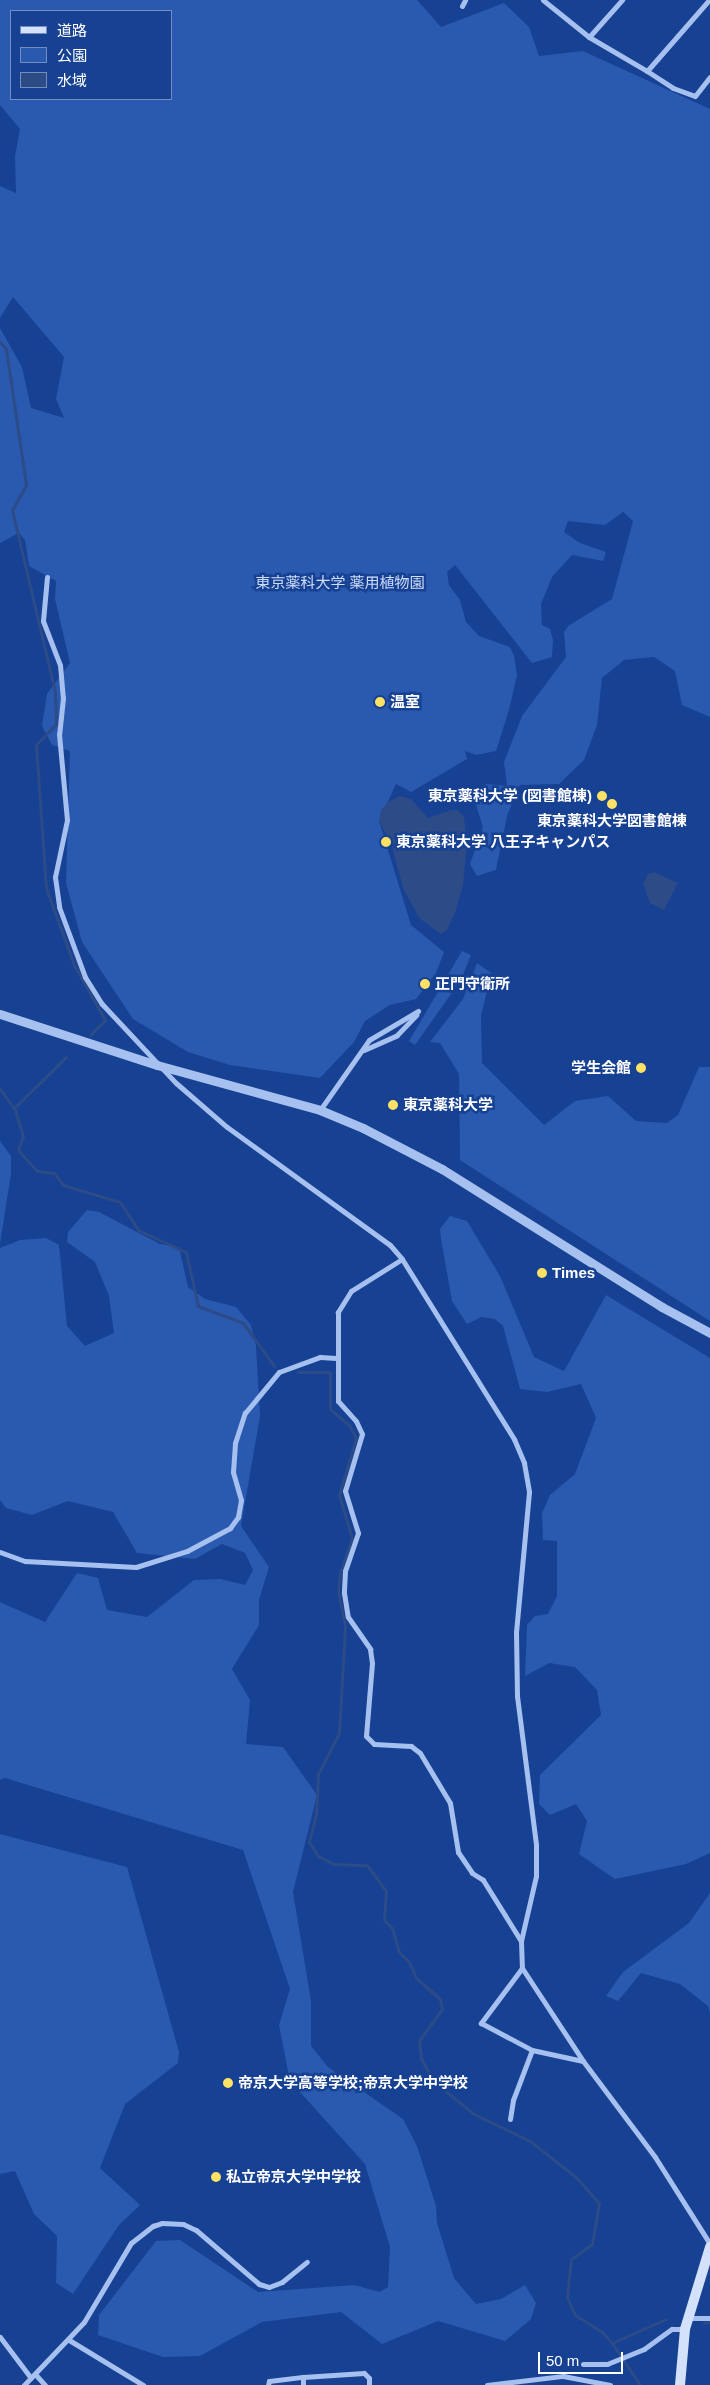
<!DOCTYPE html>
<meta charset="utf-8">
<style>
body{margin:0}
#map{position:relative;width:710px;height:2385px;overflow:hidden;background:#174192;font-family:Helvetica,"Noto Sans JP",sans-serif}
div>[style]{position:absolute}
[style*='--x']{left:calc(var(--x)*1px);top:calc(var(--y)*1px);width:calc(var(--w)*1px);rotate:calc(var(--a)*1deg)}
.green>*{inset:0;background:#2a59b0}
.water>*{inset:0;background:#2c4b87}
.stream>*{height:3px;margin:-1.5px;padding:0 1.5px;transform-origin:1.5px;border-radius:1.5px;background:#2c4b87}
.minor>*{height:5px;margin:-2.5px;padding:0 2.5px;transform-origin:2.5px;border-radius:2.5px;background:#a6c0f0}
.tertiary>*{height:9px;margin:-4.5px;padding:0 4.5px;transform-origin:4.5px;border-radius:4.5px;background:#a6c0f0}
.secondary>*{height:10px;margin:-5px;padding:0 5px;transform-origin:5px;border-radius:5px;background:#d4e1fb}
.dots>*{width:14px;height:14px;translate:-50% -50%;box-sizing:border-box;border:2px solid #174192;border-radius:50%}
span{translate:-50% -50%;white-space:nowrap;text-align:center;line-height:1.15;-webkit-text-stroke:5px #174192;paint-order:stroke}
.park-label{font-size:15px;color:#cdddfb}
.poi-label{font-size:15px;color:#fff;font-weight:700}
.left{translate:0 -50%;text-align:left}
.right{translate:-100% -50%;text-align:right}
.legend{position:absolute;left:10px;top:10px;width:162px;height:90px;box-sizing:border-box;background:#174192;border:1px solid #748dbe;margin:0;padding:6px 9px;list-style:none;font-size:15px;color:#fff}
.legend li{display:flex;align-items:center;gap:10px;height:25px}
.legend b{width:25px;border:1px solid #748dbe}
.scale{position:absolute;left:538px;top:2352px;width:85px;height:22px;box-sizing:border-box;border:2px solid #fff;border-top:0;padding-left:6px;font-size:15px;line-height:18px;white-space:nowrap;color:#fff;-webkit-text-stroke:4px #174192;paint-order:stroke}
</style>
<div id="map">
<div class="green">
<div style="clip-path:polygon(evenodd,0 0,417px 0,441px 27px,504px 3px,529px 27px,539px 56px,583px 51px,710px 109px,710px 717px,682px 705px,675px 671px,654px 657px,624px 660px,602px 678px,597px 725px,584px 760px,559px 784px,520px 785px,507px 816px,496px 870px,477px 876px,470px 864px,483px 827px,474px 799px,486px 784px,507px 786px,504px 762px,522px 716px,566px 657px,564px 632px,568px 626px,612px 599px,633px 521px,623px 512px,605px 525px,568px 521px,564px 532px,580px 543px,606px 552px,603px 561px,572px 555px,552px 577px,541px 604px,542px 625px,550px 629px,553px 640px,552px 657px,532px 663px,455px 565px,447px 572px,449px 585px,460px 600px,466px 622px,479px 636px,510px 647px,514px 656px,517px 675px,509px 710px,496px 751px,476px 755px,465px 751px,467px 759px,411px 792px,396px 784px,379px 821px,411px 925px,444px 952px,436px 973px,416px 999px,390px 1005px,365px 1021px,354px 1042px,320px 1078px,230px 1065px,188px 1052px,133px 1019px,82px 942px,66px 883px,70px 751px,52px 745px,42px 726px,47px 694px,70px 663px,55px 599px,56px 581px,29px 566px,25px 540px,19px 533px,0 543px,0 328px,22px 367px,31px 408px,64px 418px,56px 399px,64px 357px,13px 297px,0 318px,0 186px,16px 193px,15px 156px,20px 129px,0 105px,0 0,11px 11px,171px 11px,171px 99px,11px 99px,11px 11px)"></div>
<div style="clip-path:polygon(462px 951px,471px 955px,461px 980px,415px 1045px,409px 1041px)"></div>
<div style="clip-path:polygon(477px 963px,491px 973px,481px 1016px,482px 1063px,544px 1125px,575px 1101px,608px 1096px,636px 1121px,667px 1123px,678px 1115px,699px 1067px,710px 1067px,710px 1321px,460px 1160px,459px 1074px,440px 1043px,430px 1042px,463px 999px)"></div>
<div style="clip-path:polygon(0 1141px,11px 1156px,11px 1174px,0 1244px)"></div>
<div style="clip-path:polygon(87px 1210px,99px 1212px,160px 1244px,179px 1247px,188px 1287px,205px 1299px,236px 1307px,251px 1325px,256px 1346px,260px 1416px,241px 1526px,269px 1567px,259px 1600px,259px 1625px,232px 1669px,250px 1700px,246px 1744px,283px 1747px,317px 1795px,293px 1892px,311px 2001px,311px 2046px,328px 2067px,403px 2119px,417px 2146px,436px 2206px,437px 2223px,454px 2278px,476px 2304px,501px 2299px,525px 2285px,536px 2303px,531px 2319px,505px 2341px,438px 2321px,382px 2344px,341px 2312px,262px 2322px,200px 2356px,163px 2357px,98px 2335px,99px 2315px,156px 2241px,180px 2240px,258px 2292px,354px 2285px,380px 2292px,388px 2287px,390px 2247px,365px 2164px,290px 2081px,279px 2025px,290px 1989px,243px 1850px,5px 1778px,0 1780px,0 1602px,45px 1622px,77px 1573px,98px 1578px,107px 1610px,147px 1617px,194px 1580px,220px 1579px,245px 1585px,253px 1570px,245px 1553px,222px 1544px,195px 1559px,137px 1553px,113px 1512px,68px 1501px,32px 1515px,6px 1508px,0 1500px,0 1248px,20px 1240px,46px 1238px,59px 1245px,67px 1326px,85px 1346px,114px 1333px,109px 1296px,95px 1262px,67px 1242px,68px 1232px)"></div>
<div style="clip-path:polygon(450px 1216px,467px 1221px,500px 1276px,534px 1357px,564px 1371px,606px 1295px,710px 1358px,710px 1853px,686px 1864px,615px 1879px,579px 1854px,587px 1821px,576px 1804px,550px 1815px,539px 1804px,540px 1775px,601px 1715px,597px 1690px,575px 1667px,549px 1663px,525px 1676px,527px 1625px,535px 1616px,548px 1614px,557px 1596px,557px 1541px,543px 1540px,542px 1513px,550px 1495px,575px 1474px,596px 1418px,581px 1384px,547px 1392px,520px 1389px,503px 1326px,495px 1319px,481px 1317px,467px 1324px,452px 1301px,441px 1239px,440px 1229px)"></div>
<div style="clip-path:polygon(0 1834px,127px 1867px,179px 2052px,178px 2063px,125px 2104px,100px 2168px,140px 2205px,119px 2225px,73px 2294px,56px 2283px,57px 2236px,34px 2214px,15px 2171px,0 2174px)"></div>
<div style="clip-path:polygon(710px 1893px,710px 2013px,708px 2006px,680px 1984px,641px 1973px,618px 2001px,606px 1996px,623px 1972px,689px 1923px)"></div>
</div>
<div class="water">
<div style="clip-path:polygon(400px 796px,411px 799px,428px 818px,451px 810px,458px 810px,464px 817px,467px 842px,463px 885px,455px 913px,447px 930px,441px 934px,419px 918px,403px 888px,391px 843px,379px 821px,381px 810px,388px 802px)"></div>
<div style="clip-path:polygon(654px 872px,678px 883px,664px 910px,650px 903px,643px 884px,648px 874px)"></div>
</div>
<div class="stream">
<div style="--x:0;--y:342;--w:9;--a:49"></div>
<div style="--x:6;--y:349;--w:137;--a:81.6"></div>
<div style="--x:26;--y:485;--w:29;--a:119"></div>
<div style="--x:12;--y:510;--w:187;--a:76.7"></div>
<div style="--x:55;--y:692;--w:32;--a:88"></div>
<div style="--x:56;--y:724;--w:29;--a:134"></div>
<div style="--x:36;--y:745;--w:143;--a:86"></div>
<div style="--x:46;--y:888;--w:82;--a:70"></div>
<div style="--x:74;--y:965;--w:63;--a:60.6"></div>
<div style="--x:105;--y:1020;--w:21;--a:135"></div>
<div style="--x:0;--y:1089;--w:26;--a:54"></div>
<div style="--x:15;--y:1110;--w:27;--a:73"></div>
<div style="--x:23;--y:1136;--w:15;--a:110"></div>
<div style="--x:18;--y:1150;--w:28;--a:48"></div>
<div style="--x:37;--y:1171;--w:17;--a:7"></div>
<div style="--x:54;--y:1173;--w:15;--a:53"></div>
<div style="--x:63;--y:1185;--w:59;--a:16.6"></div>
<div style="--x:120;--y:1202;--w:33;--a:57"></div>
<div style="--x:138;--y:1230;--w:53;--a:24.6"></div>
<div style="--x:186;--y:1252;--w:55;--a:77.5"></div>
<div style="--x:198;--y:1306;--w:48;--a:20.7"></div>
<div style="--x:243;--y:1323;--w:53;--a:54.2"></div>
<div style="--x:14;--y:1108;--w:73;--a:-44.4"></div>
<div style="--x:298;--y:1372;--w:32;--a:0"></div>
<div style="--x:330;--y:1372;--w:37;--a:90"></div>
<div style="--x:330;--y:1409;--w:25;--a:40"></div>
<div style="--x:349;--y:1425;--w:15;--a:62"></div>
<div style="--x:356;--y:1438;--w:59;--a:106.6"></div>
<div style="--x:339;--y:1495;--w:45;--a:73.2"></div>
<div style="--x:352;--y:1538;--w:37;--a:109"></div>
<div style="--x:340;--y:1573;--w:19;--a:96"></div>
<div style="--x:338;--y:1592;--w:35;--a:78"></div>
<div style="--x:345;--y:1626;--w:107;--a:93.2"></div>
<div style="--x:339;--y:1733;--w:46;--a:117.1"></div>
<div style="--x:318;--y:1774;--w:41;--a:92.8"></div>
<div style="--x:316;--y:1815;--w:28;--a:105"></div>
<div style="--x:309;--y:1842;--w:17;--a:57"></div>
<div style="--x:318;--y:1856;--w:18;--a:27"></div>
<div style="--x:334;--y:1864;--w:33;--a:2"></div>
<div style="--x:367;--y:1865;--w:32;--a:54"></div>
<div style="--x:386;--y:1891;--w:29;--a:94"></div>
<div style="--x:384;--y:1920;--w:11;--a:45"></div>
<div style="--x:392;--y:1928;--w:25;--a:74"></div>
<div style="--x:399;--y:1952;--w:14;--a:45"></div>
<div style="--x:409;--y:1962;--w:17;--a:66"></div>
<div style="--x:416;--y:1978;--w:32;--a:41"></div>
<div style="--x:440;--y:1999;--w:10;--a:79"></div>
<div style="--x:442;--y:2009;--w:39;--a:126"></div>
<div style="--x:419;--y:2041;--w:17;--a:83"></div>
<div style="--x:421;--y:2058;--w:25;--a:63"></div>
<div style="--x:432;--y:2080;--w:54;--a:39"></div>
<div style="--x:474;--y:2114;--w:62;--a:25.7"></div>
<div style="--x:530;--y:2141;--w:60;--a:38.2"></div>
<div style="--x:577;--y:2178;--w:33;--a:49"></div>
<div style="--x:599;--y:2203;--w:42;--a:99.7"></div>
<div style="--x:592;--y:2244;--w:26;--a:144"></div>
<div style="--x:571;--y:2259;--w:38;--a:96"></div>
<div style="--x:567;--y:2297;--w:20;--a:66"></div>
<div style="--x:575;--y:2315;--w:31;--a:32"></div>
<div style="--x:601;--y:2331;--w:16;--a:47"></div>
<div style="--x:612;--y:2343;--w:50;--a:56.3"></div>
<div style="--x:704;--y:2323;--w:6;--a:-18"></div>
<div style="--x:612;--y:2343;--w:59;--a:-24"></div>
</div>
<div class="minor">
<div style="--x:543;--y:0;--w:59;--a:38.8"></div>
<div style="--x:589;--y:37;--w:50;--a:-48.3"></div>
<div style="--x:462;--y:6;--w:7;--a:-63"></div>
<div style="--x:589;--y:37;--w:67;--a:30.4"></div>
<div style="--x:647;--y:71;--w:94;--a:-48.9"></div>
<div style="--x:647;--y:71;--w:31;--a:33"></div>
<div style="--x:673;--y:88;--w:23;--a:20"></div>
<div style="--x:695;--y:96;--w:24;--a:-52"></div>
<div style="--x:47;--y:577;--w:44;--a:95.2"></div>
<div style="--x:43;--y:621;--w:47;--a:68.9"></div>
<div style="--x:60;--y:665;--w:33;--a:85"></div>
<div style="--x:63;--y:698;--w:36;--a:96"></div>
<div style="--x:59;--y:734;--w:86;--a:84.7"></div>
<div style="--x:67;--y:820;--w:58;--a:101.9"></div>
<div style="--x:55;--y:877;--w:30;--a:82"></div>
<div style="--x:59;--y:907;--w:75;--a:69.6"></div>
<div style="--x:85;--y:977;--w:32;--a:58"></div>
<div style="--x:102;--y:1004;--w:108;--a:46.9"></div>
<div style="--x:176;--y:1083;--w:67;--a:40.8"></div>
<div style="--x:227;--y:1127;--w:201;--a:35.9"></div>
<div style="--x:390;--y:1245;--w:18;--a:49"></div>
<div style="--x:402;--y:1259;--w:212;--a:58.1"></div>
<div style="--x:514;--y:1439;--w:26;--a:67"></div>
<div style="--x:524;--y:1463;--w:29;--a:80"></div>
<div style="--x:529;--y:1492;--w:141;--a:95.3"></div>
<div style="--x:516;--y:1632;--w:64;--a:89.1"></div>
<div style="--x:517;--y:1696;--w:150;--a:82.7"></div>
<div style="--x:536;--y:1845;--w:31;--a:90"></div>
<div style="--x:536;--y:1876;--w:67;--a:103"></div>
<div style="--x:521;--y:1941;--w:27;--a:88"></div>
<div style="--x:522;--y:1968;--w:111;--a:56.7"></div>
<div style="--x:583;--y:2061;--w:120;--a:53.1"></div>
<div style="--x:655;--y:2157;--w:103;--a:57.7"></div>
<div style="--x:364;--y:1050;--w:36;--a:-24"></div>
<div style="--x:397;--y:1035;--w:28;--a:-46"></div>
<div style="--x:320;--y:1110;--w:85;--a:-55"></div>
<div style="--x:369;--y:1040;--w:57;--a:-30.6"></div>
<div style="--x:402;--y:1259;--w:60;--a:147.9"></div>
<div style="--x:351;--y:1291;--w:25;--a:122"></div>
<div style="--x:338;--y:1312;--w:89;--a:90"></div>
<div style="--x:338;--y:1401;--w:27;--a:48"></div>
<div style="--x:356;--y:1421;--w:14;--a:65"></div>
<div style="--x:362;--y:1434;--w:59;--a:106.6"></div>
<div style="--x:345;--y:1491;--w:44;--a:72.8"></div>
<div style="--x:358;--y:1533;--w:40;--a:108.9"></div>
<div style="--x:345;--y:1571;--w:22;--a:93"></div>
<div style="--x:344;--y:1593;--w:24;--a:81"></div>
<div style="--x:348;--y:1617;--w:39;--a:55"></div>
<div style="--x:370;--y:1649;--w:14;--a:82"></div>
<div style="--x:372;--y:1663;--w:73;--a:94.7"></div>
<div style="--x:366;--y:1736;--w:11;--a:45"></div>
<div style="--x:374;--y:1744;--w:37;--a:3"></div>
<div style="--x:411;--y:1746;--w:11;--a:38"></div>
<div style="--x:420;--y:1753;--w:58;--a:59"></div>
<div style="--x:450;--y:1803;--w:50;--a:80.7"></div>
<div style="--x:458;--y:1852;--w:25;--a:56"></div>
<div style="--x:472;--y:1873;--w:13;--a:32"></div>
<div style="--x:483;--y:1880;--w:72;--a:58.1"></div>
<div style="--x:0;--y:1552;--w:27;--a:20"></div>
<div style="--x:25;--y:1561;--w:111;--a:3.1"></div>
<div style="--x:136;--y:1567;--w:53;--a:-17.4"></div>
<div style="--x:187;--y:1551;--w:49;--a:-28.1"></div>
<div style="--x:230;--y:1528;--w:14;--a:-54"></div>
<div style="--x:238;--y:1517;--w:17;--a:-80"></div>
<div style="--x:241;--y:1500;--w:29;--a:-106"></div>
<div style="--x:233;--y:1472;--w:29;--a:-86"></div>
<div style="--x:235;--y:1443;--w:32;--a:-72"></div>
<div style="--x:245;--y:1413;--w:53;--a:-50.3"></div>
<div style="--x:279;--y:1372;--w:44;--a:-20.1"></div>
<div style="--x:320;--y:1357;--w:16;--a:4"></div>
<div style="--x:522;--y:1968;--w:69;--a:126.7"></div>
<div style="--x:481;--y:2023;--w:58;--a:27.9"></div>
<div style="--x:532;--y:2050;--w:52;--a:12.2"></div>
<div style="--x:510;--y:2119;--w:19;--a:-81"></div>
<div style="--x:513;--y:2100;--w:53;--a:-69.2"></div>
<div style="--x:688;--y:2318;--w:22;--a:0"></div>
<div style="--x:0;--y:2337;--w:51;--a:52.9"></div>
<div style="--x:69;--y:2340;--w:87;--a:31.3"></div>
<div style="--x:583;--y:2364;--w:24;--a:0"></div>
<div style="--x:607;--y:2364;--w:40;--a:-22"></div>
<div style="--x:644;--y:2349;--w:34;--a:-36"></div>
<div style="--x:672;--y:2329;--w:13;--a:0"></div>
<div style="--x:35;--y:2374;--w:15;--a:48"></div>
<div style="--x:24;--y:2385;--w:87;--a:-46.4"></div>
<div style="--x:84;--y:2322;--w:92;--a:-59.3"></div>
<div style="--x:131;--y:2243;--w:28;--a:-38"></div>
<div style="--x:153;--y:2226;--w:9;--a:-18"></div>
<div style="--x:162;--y:2223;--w:21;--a:3"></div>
<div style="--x:183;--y:2224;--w:14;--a:25"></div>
<div style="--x:196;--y:2230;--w:83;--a:40.6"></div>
<div style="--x:259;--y:2284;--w:10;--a:17"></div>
<div style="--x:269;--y:2287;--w:14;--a:-21"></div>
<div style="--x:282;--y:2282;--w:32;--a:-39"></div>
<div style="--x:268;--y:2385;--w:4;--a:-76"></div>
<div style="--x:269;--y:2381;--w:34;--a:-7"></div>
<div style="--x:303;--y:2385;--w:8;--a:-90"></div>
<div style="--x:303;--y:2377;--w:61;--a:-3.8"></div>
<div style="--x:364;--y:2373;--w:7;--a:45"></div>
<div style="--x:369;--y:2378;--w:7;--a:90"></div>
<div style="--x:487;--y:2385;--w:77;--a:-6.8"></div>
<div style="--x:563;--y:2376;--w:48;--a:10.8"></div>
</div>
<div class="tertiary">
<div style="--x:0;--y:1014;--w:165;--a:18"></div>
<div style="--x:157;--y:1065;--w:169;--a:15.4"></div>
<div style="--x:320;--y:1110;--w:47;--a:22.7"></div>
<div style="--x:363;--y:1128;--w:89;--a:27.4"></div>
<div style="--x:442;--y:1169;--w:260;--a:32.1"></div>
<div style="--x:662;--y:1307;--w:55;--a:28.4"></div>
</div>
<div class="secondary">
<div style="--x:680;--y:2385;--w:56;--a:-84.9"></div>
<div style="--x:685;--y:2329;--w:86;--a:-73"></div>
</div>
<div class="dots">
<div style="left:380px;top:702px;background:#ffe265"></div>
<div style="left:602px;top:796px;background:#ffe265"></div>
<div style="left:612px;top:804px;background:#ffe265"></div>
<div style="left:386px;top:842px;background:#ffe265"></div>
<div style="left:425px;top:984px;background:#ffe265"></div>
<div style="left:641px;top:1068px;background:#ffe265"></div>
<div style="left:393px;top:1105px;background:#ffe265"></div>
<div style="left:542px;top:1273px;background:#ffe265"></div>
<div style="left:228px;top:2083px;background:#ffe265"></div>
<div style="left:216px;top:2177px;background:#ffe265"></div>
</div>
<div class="park-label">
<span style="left:340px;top:583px">東京薬科大学 薬用植物園</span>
</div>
<div class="poi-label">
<span class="left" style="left:390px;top:702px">温室</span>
<span class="right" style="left:592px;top:796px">東京薬科大学 (図書館棟)</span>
<span style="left:612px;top:821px">東京薬科大学図書館棟</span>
<span class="left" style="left:396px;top:842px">東京薬科大学 八王子キャンパス</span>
<span class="left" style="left:435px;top:984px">正門守衛所</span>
<span class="right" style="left:631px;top:1068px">学生会館</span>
<span class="left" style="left:403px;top:1105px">東京薬科大学</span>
<span class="left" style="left:552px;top:1273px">Times</span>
<span class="left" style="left:238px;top:2083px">帝京大学高等学校;帝京大学中学校</span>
<span class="left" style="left:226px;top:2177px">私立帝京大学中学校</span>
</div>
<ul class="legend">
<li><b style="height:6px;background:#d4e1fb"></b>道路</li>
<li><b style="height:14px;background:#2a59b0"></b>公園</li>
<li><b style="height:14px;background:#2c4b87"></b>水域</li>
</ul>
<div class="scale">50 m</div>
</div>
